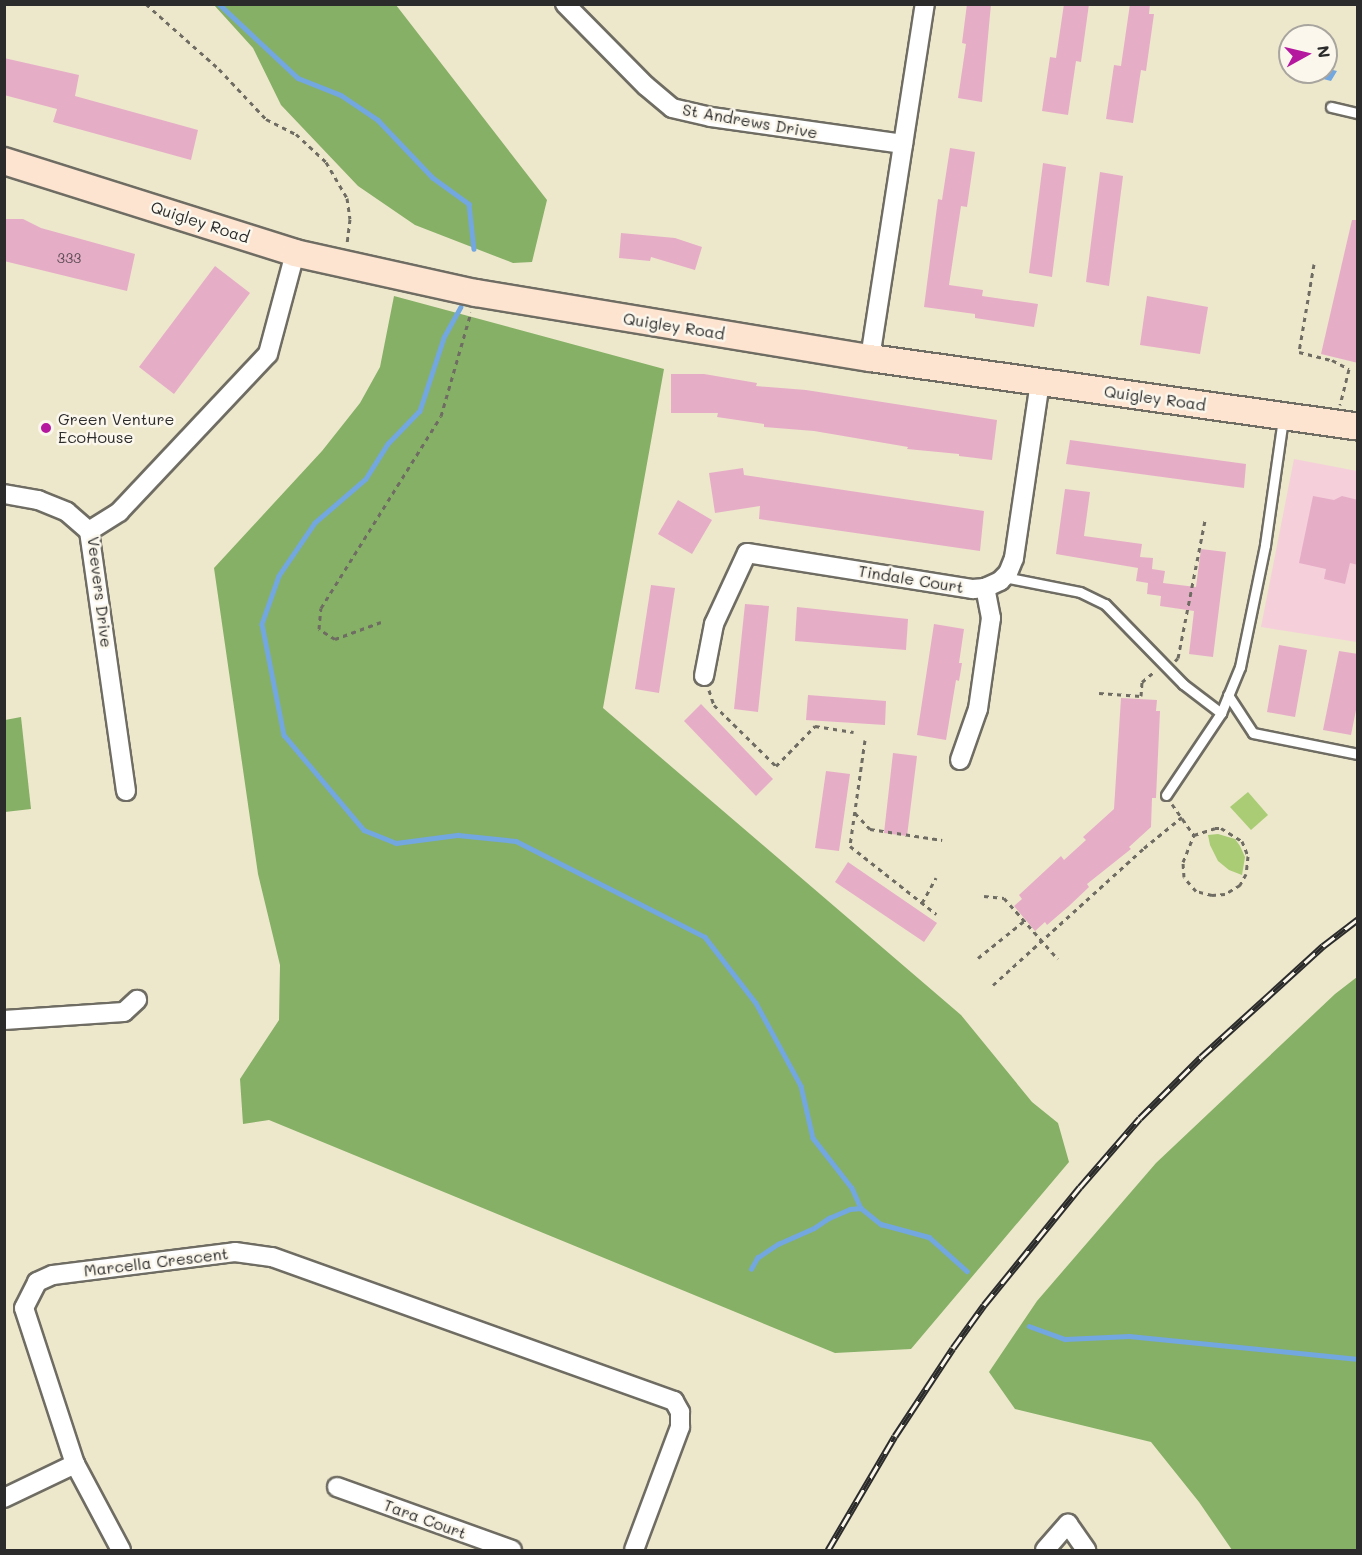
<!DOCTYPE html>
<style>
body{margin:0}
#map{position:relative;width:1362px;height:1555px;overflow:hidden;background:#ede8cc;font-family:Mali,sans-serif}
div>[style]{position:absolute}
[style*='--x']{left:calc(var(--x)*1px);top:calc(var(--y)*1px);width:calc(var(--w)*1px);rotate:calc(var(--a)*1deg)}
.built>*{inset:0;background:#f5cfda}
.green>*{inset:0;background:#a9cc74}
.forest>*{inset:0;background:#86b066}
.water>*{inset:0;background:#73a7e0}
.stream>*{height:4.5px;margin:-2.25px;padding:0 2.25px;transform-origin:2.25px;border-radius:2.25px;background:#73a7e0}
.building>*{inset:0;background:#e6adc7}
.path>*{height:3px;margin-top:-1.5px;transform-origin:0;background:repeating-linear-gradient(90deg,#6f6d63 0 4.5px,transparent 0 9px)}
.roads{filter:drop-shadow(2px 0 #6f6d63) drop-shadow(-2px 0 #6f6d63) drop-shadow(0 2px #6f6d63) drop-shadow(0 -2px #6f6d63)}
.lane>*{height:9px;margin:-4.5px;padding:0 4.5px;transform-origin:4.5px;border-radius:4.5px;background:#fff}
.street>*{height:18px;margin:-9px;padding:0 9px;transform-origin:9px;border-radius:9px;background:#fff}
.secondary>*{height:26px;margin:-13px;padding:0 13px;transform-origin:13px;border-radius:13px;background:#fde4d1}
.rail>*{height:7px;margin-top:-3.5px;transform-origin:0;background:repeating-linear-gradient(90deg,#fbf7ec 0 14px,#2b2b2b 0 28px);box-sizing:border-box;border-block:2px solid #2b2b2b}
.dots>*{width:16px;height:16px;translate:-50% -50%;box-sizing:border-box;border:3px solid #fbf7ec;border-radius:50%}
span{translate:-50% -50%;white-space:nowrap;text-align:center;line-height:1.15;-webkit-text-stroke:5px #fbf7ec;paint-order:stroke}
.number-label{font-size:14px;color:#5a4c52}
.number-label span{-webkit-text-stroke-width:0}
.street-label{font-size:16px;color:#2b2b2b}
.poi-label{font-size:16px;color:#2b2b2b}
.left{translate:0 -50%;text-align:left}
.frame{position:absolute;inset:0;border:6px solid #2b2b2b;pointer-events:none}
.north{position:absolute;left:1278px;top:24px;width:60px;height:60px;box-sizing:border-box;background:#fbf7ec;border:2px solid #a8a59f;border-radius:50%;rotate:82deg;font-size:16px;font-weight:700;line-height:24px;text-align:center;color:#2b2b2b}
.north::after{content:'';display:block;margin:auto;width:21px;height:27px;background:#b5179e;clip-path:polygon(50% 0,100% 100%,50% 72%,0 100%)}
</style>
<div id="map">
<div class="built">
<div style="clip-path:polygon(1294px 459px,1357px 471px,1357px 642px,1261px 627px)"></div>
</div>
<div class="green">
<div style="clip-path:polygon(1248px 792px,1268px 815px,1251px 830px,1230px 807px)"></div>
<div style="clip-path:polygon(1218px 834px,1235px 839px,1240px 846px,1245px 857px,1242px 875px,1229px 870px,1218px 861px,1210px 845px,1208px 835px)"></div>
</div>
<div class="forest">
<div style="clip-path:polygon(214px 5px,396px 5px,547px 200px,532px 262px,513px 263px,415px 225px,358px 186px,281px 105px,253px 48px)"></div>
<div style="clip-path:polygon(394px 296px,664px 369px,603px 708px,961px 1015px,1032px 1102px,1058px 1123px,1069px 1162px,911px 1349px,835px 1353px,269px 1120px,243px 1124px,240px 1079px,279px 1020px,280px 965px,258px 874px,214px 568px,322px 451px,360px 403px,380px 367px)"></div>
<div style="clip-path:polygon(21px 717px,31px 809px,5px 812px,5px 720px)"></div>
<div style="clip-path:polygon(1357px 977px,1357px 1550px,1232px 1550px,1199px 1502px,1151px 1442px,1015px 1409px,989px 1372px,1037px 1301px,1156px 1163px,1335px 994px)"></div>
</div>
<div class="water">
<div style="clip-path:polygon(1326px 64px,1334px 66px,1333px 70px,1337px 71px,1331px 81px,1295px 72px,1326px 72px)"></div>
</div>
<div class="stream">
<div style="--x:219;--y:4;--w:108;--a:43.1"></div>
<div style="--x:298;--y:78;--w:46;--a:21.6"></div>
<div style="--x:341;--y:95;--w:45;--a:34"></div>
<div style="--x:378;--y:120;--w:79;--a:46.5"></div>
<div style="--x:432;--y:177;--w:46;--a:36.1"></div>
<div style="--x:469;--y:204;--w:45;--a:83.7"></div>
<div style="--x:461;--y:307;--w:35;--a:119"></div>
<div style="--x:444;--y:338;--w:77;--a:108.2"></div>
<div style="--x:420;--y:411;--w:46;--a:134.1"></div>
<div style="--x:388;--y:444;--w:41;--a:122.2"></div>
<div style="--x:366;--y:479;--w:67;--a:139.2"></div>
<div style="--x:315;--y:523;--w:64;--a:124.2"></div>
<div style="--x:279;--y:576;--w:51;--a:109.5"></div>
<div style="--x:262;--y:624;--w:113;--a:78.8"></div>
<div style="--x:284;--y:735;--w:124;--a:49.9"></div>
<div style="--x:364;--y:830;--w:35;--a:22"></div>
<div style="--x:396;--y:843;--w:63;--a:-7.4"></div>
<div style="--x:458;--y:835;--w:58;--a:5.9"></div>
<div style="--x:516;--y:841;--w:212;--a:26.9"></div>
<div style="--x:705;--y:937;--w:83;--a:52.3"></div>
<div style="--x:756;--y:1003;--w:94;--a:61.5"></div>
<div style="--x:801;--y:1086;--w:53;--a:77"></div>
<div style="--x:813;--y:1138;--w:63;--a:52"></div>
<div style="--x:852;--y:1188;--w:22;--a:66"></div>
<div style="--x:861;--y:1208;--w:26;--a:39"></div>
<div style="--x:881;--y:1224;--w:50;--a:15.2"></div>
<div style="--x:929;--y:1237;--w:51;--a:41.8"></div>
<div style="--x:751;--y:1269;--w:13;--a:-61"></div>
<div style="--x:757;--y:1258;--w:25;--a:-34"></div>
<div style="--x:778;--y:1244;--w:39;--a:-24"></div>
<div style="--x:814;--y:1228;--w:18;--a:-34"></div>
<div style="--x:829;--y:1218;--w:23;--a:-23"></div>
<div style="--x:850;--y:1209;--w:11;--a:-5"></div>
<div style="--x:1029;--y:1326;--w:38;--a:20"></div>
<div style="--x:1065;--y:1339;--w:64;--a:-2.7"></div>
<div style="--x:1129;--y:1336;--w:230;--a:5.7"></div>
</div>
<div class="building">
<div style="clip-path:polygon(967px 4px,991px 4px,982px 102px,958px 98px,966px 44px,962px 43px)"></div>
<div style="clip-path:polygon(1064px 4px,1089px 4px,1081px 62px,1076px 61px,1068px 115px,1042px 111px,1050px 57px,1056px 58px)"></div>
<div style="clip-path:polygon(1130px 4px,1150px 4px,1149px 14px,1154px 14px,1146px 71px,1141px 70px,1133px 123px,1106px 119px,1114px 65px,1121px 66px)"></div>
<div style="clip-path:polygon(4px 58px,79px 75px,75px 96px,198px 130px,191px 160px,53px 122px,57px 109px,4px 95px)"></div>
<div style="clip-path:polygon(950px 148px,975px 152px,967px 207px,961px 206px,949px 285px,983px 290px,982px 296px,1038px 304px,1034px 327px,975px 318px,975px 314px,924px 307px,938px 199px,942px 200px)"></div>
<div style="clip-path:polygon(1043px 163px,1066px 167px,1052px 277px,1029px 273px)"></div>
<div style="clip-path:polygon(1100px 172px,1123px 176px,1109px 286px,1086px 282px)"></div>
<div style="clip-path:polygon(4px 219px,23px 219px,41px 228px,135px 254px,127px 291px,4px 261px)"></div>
<div style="clip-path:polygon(1352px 220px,1358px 220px,1358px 363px,1321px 354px)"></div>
<div style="clip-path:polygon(621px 233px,675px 238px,702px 247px,695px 270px,651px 257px,650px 261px,619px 258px)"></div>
<div style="clip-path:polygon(215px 266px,250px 293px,174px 394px,139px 367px)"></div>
<div style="clip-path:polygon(1147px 296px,1208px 307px,1200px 354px,1140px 345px)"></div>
<div style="clip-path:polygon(671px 374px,704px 374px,757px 383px,756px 386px,806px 390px,997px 420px,992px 460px,959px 456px,959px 454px,907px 449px,908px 447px,814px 431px,764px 427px,764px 424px,717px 417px,718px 413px,671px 413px)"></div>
<div style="clip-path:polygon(1070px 440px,1246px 464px,1244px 488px,1066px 464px)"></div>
<div style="clip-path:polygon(743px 468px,744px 475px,984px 511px,980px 551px,759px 519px,760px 506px,715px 513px,709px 473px)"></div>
<div style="clip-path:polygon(1065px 489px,1090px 492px,1084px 536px,1142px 544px,1140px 557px,1153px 558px,1152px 569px,1165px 571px,1163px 583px,1196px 587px,1201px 549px,1226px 552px,1213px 657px,1189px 654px,1194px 611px,1160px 606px,1161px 596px,1147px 594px,1148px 583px,1136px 581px,1138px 568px,1056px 554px)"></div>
<div style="clip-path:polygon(1313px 496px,1334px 500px,1342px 496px,1358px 500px,1358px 565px,1350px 563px,1345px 584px,1324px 579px,1326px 569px,1299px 563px)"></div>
<div style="clip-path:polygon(678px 500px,712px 520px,692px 554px,658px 534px)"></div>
<div style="clip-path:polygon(651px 585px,675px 588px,659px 693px,635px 689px)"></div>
<div style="clip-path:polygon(745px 604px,769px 606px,758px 712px,734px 709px)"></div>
<div style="clip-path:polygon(797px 607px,908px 619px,906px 650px,795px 641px)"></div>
<div style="clip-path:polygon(934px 624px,964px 629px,959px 663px,962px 663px,959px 681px,956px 680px,946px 740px,917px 735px)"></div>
<div style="clip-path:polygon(1279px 645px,1307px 650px,1295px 717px,1267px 712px)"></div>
<div style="clip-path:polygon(1339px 651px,1358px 654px,1358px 700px,1351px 735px,1323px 730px)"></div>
<div style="clip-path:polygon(808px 695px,886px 701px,885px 725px,806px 720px)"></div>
<div style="clip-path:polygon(1121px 698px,1157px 700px,1156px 711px,1160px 711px,1156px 798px,1152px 798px,1151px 827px,1129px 847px,1131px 849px,1087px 884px,1089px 887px,1069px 906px,1047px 925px,1045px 922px,1035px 931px,1014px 906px,1022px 899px,1019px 895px,1061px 856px,1064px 860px,1086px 840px,1083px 837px,1114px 809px)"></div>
<div style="clip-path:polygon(701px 704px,773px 779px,756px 796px,684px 721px)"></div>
<div style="clip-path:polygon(893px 753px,917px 756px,907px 836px,884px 833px)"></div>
<div style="clip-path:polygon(826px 771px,850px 774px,839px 851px,815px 848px)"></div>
<div style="clip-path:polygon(848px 862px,937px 923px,924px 942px,835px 882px)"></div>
</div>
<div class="path">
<div style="--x:146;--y:4;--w:98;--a:41.7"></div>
<div style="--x:219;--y:69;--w:69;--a:46.8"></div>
<div style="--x:266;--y:119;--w:34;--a:27"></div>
<div style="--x:296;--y:134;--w:41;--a:43"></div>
<div style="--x:326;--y:162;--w:42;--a:59.7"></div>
<div style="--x:347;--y:198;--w:21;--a:82"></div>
<div style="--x:350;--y:219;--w:25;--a:97"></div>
<div style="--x:1314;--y:264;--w:89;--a:99.7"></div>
<div style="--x:1299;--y:352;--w:34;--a:14"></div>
<div style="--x:1332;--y:360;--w:19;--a:28"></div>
<div style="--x:1349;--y:369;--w:37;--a:104"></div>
<div style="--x:381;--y:622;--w:49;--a:159.7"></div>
<div style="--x:335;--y:639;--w:19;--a:-148"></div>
<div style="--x:319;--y:629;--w:21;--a:-85"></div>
<div style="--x:321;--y:608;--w:226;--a:-58"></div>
<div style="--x:441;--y:416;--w:108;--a:-73.9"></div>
<div style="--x:1175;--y:661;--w:4;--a:-45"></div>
<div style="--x:1178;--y:658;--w:141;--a:-78.9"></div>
<div style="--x:709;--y:690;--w:16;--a:72"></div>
<div style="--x:714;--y:705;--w:87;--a:44.5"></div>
<div style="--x:776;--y:766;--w:56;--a:-45.7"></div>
<div style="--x:815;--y:726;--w:39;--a:9"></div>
<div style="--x:1099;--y:693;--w:42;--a:4.1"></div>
<div style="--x:1141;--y:696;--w:14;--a:-86"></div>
<div style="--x:1142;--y:682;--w:16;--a:-40"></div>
<div style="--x:865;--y:740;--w:107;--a:98.1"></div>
<div style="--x:850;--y:846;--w:110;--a:38.3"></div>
<div style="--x:1172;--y:804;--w:38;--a:55"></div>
<div style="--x:1194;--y:835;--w:22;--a:-18"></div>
<div style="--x:1215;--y:828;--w:6;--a:0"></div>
<div style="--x:1221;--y:828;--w:25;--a:32"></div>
<div style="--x:1242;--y:841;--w:16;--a:68"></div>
<div style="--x:1248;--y:856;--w:18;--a:96"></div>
<div style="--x:1246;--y:874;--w:13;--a:119"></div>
<div style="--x:1240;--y:885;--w:17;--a:149"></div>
<div style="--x:1225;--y:894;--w:13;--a:176"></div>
<div style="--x:1212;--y:895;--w:16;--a:-166"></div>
<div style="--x:1196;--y:891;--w:18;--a:-131"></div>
<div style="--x:1184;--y:877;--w:15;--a:-94"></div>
<div style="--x:1183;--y:862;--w:29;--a:-68"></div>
<div style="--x:855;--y:813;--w:22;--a:47"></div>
<div style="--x:870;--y:829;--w:73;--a:8.7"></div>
<div style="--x:984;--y:896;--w:20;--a:6"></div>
<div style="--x:1004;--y:898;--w:81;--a:48.5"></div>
<div style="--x:922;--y:903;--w:29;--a:-61"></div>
<div style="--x:978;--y:958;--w:59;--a:-38.8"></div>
<div style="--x:993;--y:985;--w:204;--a:-42.2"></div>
<div style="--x:1144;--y:848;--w:49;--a:-39.2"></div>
</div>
<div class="roads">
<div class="lane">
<div style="--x:1331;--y:107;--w:28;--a:13"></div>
<div style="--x:1004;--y:577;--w:77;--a:11.2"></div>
<div style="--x:1080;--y:592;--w:28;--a:26"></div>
<div style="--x:1105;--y:604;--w:112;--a:45.7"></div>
<div style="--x:1183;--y:684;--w:48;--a:37.3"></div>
<div style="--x:1228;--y:695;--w:45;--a:56.7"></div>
<div style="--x:1253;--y:733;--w:107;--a:11.3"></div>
<div style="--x:1166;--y:795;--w:99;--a:-56.1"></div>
<div style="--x:1221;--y:713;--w:50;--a:-67.6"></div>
<div style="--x:1240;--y:667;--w:125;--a:-78.4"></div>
<div style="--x:1265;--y:545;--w:128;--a:-81.9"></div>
</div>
<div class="street">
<div style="--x:565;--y:4;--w:115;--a:45.4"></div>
<div style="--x:646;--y:86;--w:34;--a:40"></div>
<div style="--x:672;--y:108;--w:40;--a:13"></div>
<div style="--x:711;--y:117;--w:194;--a:8"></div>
<div style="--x:870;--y:358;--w:358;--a:-81.2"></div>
<div style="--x:4;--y:494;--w:35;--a:10"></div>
<div style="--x:38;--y:500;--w:31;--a:22"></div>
<div style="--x:67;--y:512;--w:29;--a:41"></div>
<div style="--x:704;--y:676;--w:53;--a:-79.1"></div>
<div style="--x:714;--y:624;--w:78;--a:-65.1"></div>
<div style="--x:747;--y:553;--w:229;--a:9.1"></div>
<div style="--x:973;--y:589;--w:12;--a:-5"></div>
<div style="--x:985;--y:588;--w:17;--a:-25"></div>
<div style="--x:1000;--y:581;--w:11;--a:-45"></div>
<div style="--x:1008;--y:573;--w:16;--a:-68"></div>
<div style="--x:1014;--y:558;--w:178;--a:-81.6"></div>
<div style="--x:960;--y:760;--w:54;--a:-70.6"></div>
<div style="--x:978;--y:709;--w:92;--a:-81.9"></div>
<div style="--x:991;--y:618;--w:31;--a:-101"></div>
<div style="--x:126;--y:791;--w:263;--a:-98.1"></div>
<div style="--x:89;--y:531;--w:36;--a:-32"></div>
<div style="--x:119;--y:512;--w:217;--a:-46.7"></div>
<div style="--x:268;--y:354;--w:105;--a:-75"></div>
<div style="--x:4;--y:1020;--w:120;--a:-3.8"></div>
<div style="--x:124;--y:1012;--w:18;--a:-43"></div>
<div style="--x:337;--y:1487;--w:186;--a:19.8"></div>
<div style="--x:4;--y:1498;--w:79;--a:-25.6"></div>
<div style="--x:121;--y:1550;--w:98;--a:-118.1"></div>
<div style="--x:75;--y:1464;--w:164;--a:-108.1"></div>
<div style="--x:24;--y:1308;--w:29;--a:-63"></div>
<div style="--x:37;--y:1282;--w:17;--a:-24"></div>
<div style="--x:53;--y:1275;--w:183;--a:-7.2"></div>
<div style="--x:235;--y:1252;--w:37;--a:8"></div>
<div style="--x:272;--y:1257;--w:427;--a:19.7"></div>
<div style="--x:674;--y:1401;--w:13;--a:61"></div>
<div style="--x:680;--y:1412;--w:15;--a:90"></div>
<div style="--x:680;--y:1427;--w:131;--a:110.5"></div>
<div style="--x:1045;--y:1550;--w:35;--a:-49"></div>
<div style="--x:1068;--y:1524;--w:32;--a:55"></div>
</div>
<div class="secondary">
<div style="--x:4;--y:161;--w:305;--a:17.5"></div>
<div style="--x:295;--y:253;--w:185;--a:12.5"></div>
<div style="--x:476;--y:293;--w:399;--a:9.4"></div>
<div style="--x:870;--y:358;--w:493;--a:8"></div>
</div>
</div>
<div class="rail">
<div style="--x:828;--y:1550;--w:132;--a:-59.6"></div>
<div style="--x:895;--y:1436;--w:105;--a:-56.6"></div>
<div style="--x:953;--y:1348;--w:53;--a:-54.2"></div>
<div style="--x:984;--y:1305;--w:152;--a:-50.9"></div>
<div style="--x:1080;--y:1187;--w:91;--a:-49"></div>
<div style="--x:1140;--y:1118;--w:86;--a:-45"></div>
<div style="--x:1201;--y:1057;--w:165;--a:-42.3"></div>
<div style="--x:1323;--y:946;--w:44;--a:-37.6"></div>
</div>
<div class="dots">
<div style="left:46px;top:428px;background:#b5179e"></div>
</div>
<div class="number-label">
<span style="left:69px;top:258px">333</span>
</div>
<div class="street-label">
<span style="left:750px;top:121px;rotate:10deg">St Andrews Drive</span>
<span style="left:200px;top:222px;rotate:18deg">Quigley Road</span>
<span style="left:674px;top:326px;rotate:9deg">Quigley Road</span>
<span style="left:1155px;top:398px;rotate:8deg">Quigley Road</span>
<span style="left:911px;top:579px;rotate:9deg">Tindale Court</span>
<span style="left:100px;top:592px;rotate:83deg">Veevers Drive</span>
<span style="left:156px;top:1262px;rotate:-7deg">Marcella Crescent</span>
<span style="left:425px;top:1519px;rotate:20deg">Tara Court</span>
</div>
<div class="poi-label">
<span class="left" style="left:58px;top:428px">Green Venture<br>EcoHouse</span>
</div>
<div class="frame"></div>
<div class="north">N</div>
</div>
